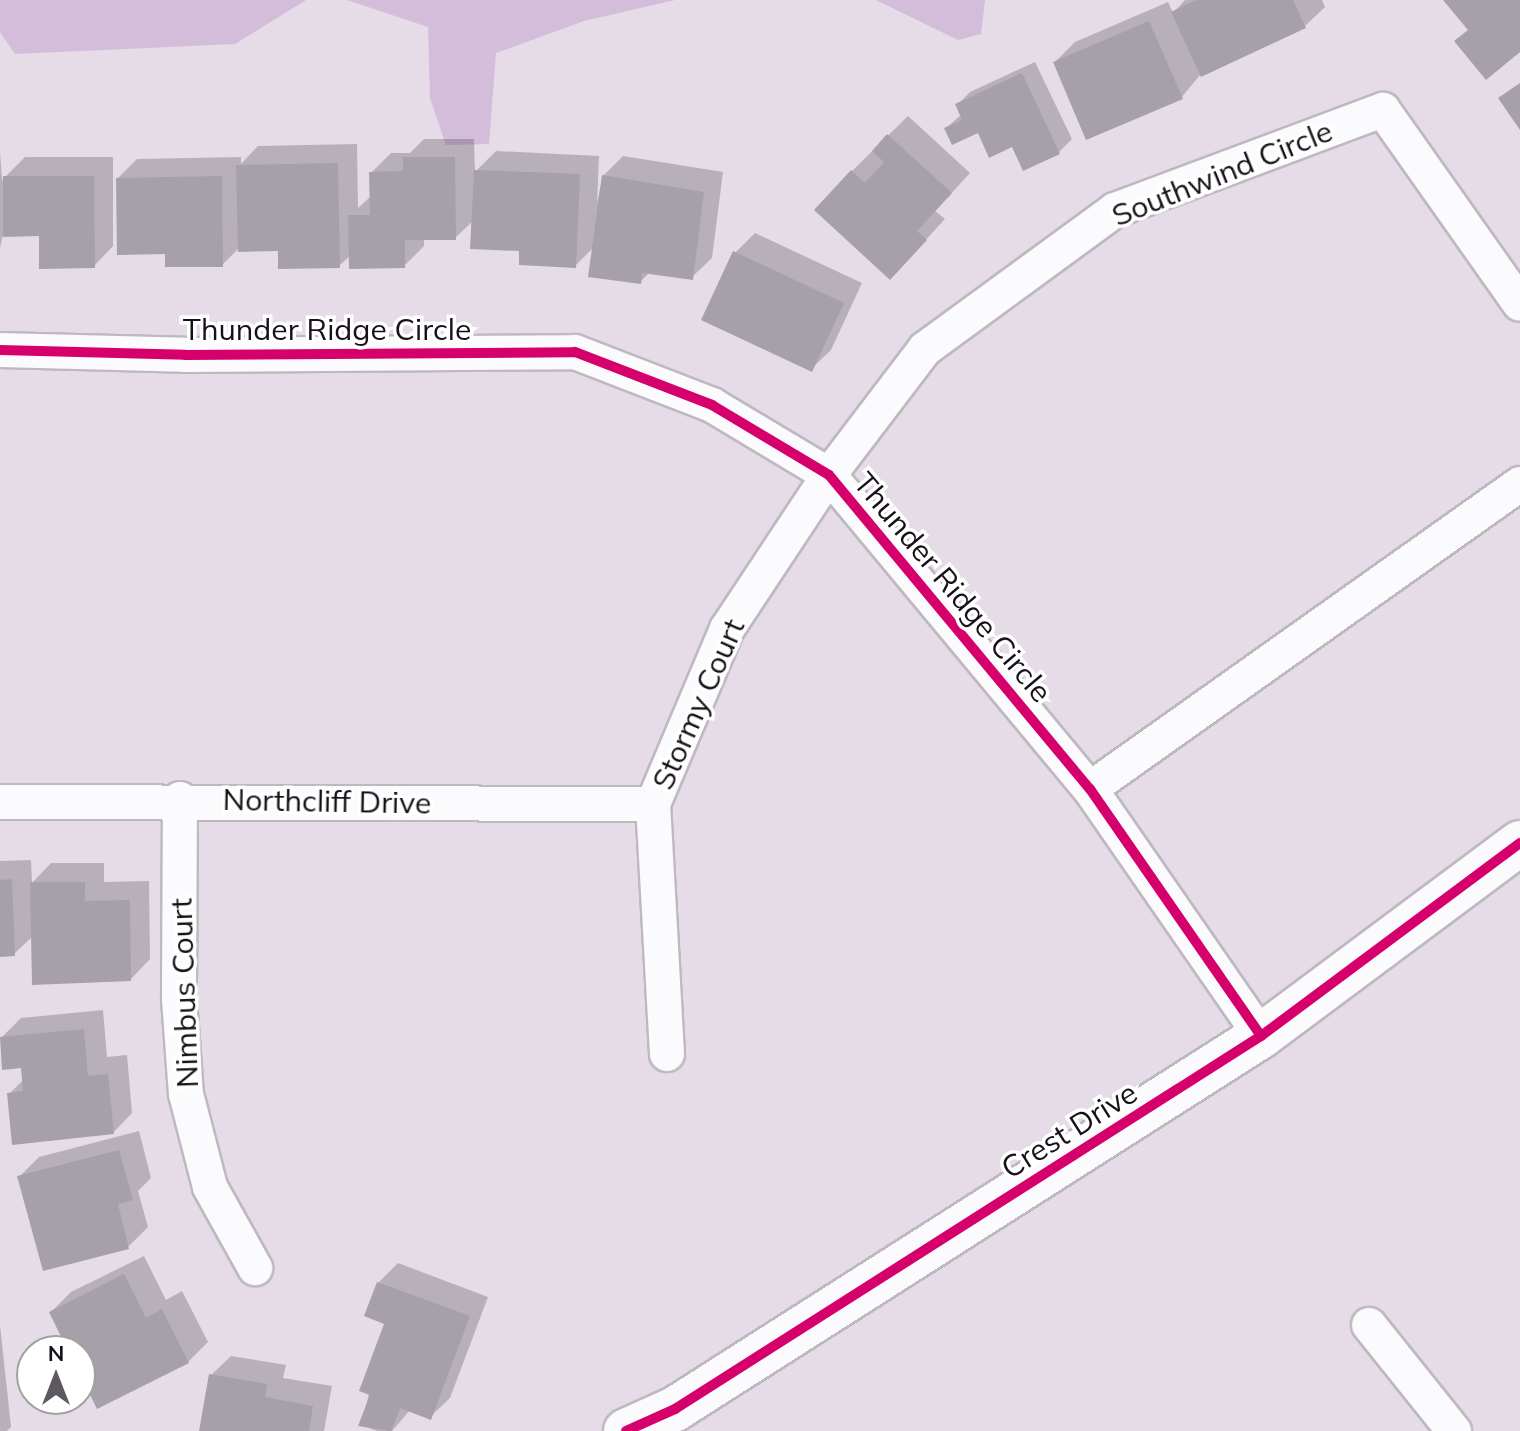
<!DOCTYPE html>
<style>
body{margin:0}
#map{position:relative;width:1520px;height:1431px;overflow:hidden;background:#e5dce8;font-family:Mulish,sans-serif}
div>[style]{position:absolute}
[style*='--x']{left:calc(var(--x)*1px);top:calc(var(--y)*1px);width:calc(var(--w)*1px);rotate:calc(var(--a)*1deg)}
.green>*{inset:0;background:#d4bcdb}
.shadow>*{inset:0;background:#0003}
.building>*{inset:0;background:#a6a0a8}
.roads{filter:drop-shadow(2px 0 #bfb8c1) drop-shadow(-2px 0 #bfb8c1) drop-shadow(0 2px #bfb8c1) drop-shadow(0 -2px #bfb8c1)}
.street>*{height:34px;margin:-17px;padding:0 17px;transform-origin:17px;border-radius:17px;background:#fbfafc}
.secondary>*{height:44px;margin:-22px;padding:0 22px;transform-origin:22px;border-radius:22px;background:#fbfafc}
.cycleway>*{height:10px;margin:-5px;padding:0 5px;transform-origin:5px;border-radius:5px;background:#d6006c}
span{translate:-50% -50%;white-space:nowrap;text-align:center;line-height:1.15;-webkit-text-stroke:7px #fff;paint-order:stroke}
.street-label{font-size:30px;color:#161118}
.north{position:absolute;left:16px;top:1335px;width:80px;height:80px;box-sizing:border-box;background:#fff;border:2px solid #a2a0a3;border-radius:50%;rotate:0deg;font-size:22px;font-weight:700;line-height:32px;text-align:center;color:#161118}
.north::after{content:'';display:block;margin:auto;width:28px;height:36px;background:#5e5861;clip-path:polygon(50% 0,100% 100%,50% 72%,0 100%)}
</style>
<div id="map">
<div class="green">
<div style="clip-path:polygon(0 0,306px 0,235px 44px,15px 54px,0 32px)"></div>
<div style="clip-path:polygon(347px 0,675px 0,584px 21px,496px 53px,489px 144px,446px 145px,430px 98px,428px 27px)"></div>
<div style="clip-path:polygon(876px 0,985px 0,981px 34px,958px 40px)"></div>
</div>
<div class="shadow">
<div style="clip-path:polygon(1185px 0,1322px 0,1325px 7px,1305px 26px,1200px 75px,1181px 98px,1055px 62px,1075px 42px,1168px 2px,1173px 13px)"></div>
<div style="clip-path:polygon(1035px 62px,1072px 139px,1059px 152px,1013px 144px,979px 130px,946px 128px,962px 114px,957px 105px,970px 92px)"></div>
<div style="clip-path:polygon(908px 116px,970px 173px,935px 211px,945px 219px,909px 258px,852px 171px)"></div>
<div style="clip-path:polygon(424px 139px,474px 139px,475px 172px,496px 151px,599px 156px,597px 203px,603px 176px,623px 156px,723px 172px,712px 258px,692px 277px,650px 272px,640px 282px,594px 247px,575px 266px,521px 250px,474px 220px,455px 238px,424px 238px,424px 246px,404px 266px,351px 255px,339px 266px,280px 249px,240px 247px,222px 265px,167px 252px,118px 178px,137px 159px,241px 157px,241px 164px,258px 146px,357px 144px,358px 208px,370px 197px,371px 173px,391px 153px,410px 153px)"></div>
<div style="clip-path:polygon(0 151px,2px 180px,25px 157px,113px 157px,113px 246px,94px 266px,41px 234px,3px 235px,0 248px)"></div>
<div style="clip-path:polygon(755px 233px,862px 283px,831px 350px,811px 369px,735px 253px)"></div>
<div style="clip-path:polygon(31px 860px,32px 883px,51px 863px,104px 863px,104px 882px,149px 881px,150px 959px,131px 979px,33px 936px,14px 954px,0 955px,0 861px)"></div>
<div style="clip-path:polygon(103px 1010px,107px 1057px,127px 1055px,132px 1113px,113px 1133px,9px 1094px,24px 1079px,23px 1066px,1px 1038px,21px 1018px)"></div>
<div style="clip-path:polygon(139px 1131px,151px 1178px,138px 1191px,148px 1227px,128px 1247px,44px 1269px,19px 1177px,39px 1157px)"></div>
<div style="clip-path:polygon(144px 1256px,166px 1300px,182px 1291px,208px 1342px,188px 1362px,80px 1370px,80px 1351px,71px 1351px,51px 1312px,71px 1292px)"></div>
<div style="clip-path:polygon(398px 1263px,488px 1297px,450px 1398px,430px 1417px,410px 1410px,392px 1431px,377px 1431px,361px 1425px,387px 1323px,378px 1283px)"></div>
<div style="clip-path:polygon(0 1325px,11px 1427px,7px 1431px,0 1431px)"></div>
<div style="clip-path:polygon(231px 1356px,286px 1365px,283px 1378px,332px 1386px,324px 1431px,201px 1431px,211px 1375px)"></div>
</div>
<div class="building">
<div style="clip-path:polygon(1196px 0,1293px 0,1306px 28px,1201px 77px,1171px 12px)"></div>
<div style="clip-path:polygon(1443px 0,1520px 0,1520px 52px,1486px 80px,1454px 41px,1468px 30px)"></div>
<div style="clip-path:polygon(1149px 21px,1183px 99px,1086px 140px,1053px 62px)"></div>
<div style="clip-path:polygon(1022px 73px,1060px 154px,1023px 171px,1012px 147px,989px 158px,978px 133px,952px 145px,944px 128px,962px 120px,955px 104px)"></div>
<div style="clip-path:polygon(1520px 83px,1520px 130px,1498px 98px)"></div>
<div style="clip-path:polygon(887px 134px,952px 193px,917px 231px,927px 240px,890px 280px,814px 210px,851px 170px,865px 183px,884px 162px,872px 151px)"></div>
<div style="clip-path:polygon(403px 157px,455px 157px,456px 240px,405px 240px,405px 268px,349px 269px,348px 215px,370px 215px,369px 172px,403px 171px)"></div>
<div style="clip-path:polygon(338px 163px,340px 268px,278px 269px,278px 251px,238px 252px,236px 165px)"></div>
<div style="clip-path:polygon(474px 170px,580px 174px,576px 268px,519px 265px,519px 251px,470px 249px)"></div>
<div style="clip-path:polygon(602px 175px,704px 192px,693px 280px,642px 273px,641px 284px,588px 277px)"></div>
<div style="clip-path:polygon(3px 176px,94px 176px,95px 268px,39px 269px,39px 236px,3px 237px)"></div>
<div style="clip-path:polygon(222px 176px,223px 267px,165px 267px,165px 254px,117px 255px,116px 178px)"></div>
<div style="clip-path:polygon(733px 251px,844px 303px,812px 372px,701px 320px)"></div>
<div style="clip-path:polygon(12px 879px,15px 956px,0 957px,0 880px)"></div>
<div style="clip-path:polygon(30px 882px,85px 882px,85px 901px,130px 900px,131px 981px,32px 985px)"></div>
<div style="clip-path:polygon(84px 1029px,88px 1076px,108px 1074px,114px 1134px,12px 1145px,7px 1093px,23px 1091px,21px 1068px,2px 1070px,0 1037px)"></div>
<div style="clip-path:polygon(119px 1150px,133px 1200px,118px 1204px,129px 1249px,43px 1271px,17px 1176px)"></div>
<div style="clip-path:polygon(124px 1274px,146px 1318px,162px 1309px,189px 1363px,97px 1409px,80px 1374px,80px 1351px,68px 1351px,49px 1312px)"></div>
<div style="clip-path:polygon(377px 1282px,470px 1316px,431px 1420px,400px 1408px,391px 1431px,358px 1426px,370px 1395px,359px 1391px,384px 1324px,364px 1316px)"></div>
<div style="clip-path:polygon(209px 1374px,267px 1384px,265px 1397px,313px 1406px,309px 1431px,199px 1431px)"></div>
</div>
<div class="roads">
<div class="street">
<div style="--x:0;--y:350;--w:185;--a:1.5"></div>
<div style="--x:185;--y:355;--w:390;--a:-0.4"></div>
<div style="--x:575;--y:352;--w:147;--a:21.1"></div>
<div style="--x:712;--y:405;--w:136;--a:30.9"></div>
<div style="--x:829;--y:475;--w:408;--a:50.3"></div>
<div style="--x:1090;--y:789;--w:300;--a:55.3"></div>
<div style="--x:1090;--y:789;--w:527;--a:-35.35"></div>
<div style="--x:180;--y:799;--w:200;--a:90.3"></div>
<div style="--x:179;--y:999;--w:95;--a:85.8"></div>
<div style="--x:186;--y:1094;--w:96;--a:75.5"></div>
<div style="--x:210;--y:1187;--w:93;--a:60.9"></div>
<div style="--x:0;--y:802;--w:653;--a:0.18"></div>
<div style="--x:667;--y:1054;--w:250;--a:-93.2"></div>
<div style="--x:653;--y:804;--w:190;--a:-67.1"></div>
<div style="--x:727;--y:629;--w:185;--a:-56.5"></div>
<div style="--x:829;--y:475;--w:158;--a:-52.7"></div>
<div style="--x:925;--y:349;--w:235;--a:-36.2"></div>
<div style="--x:1115;--y:210;--w:286;--a:-20.5"></div>
<div style="--x:1383;--y:110;--w:237;--a:54.8"></div>
<div style="--x:1369;--y:1325;--w:136;--a:51.3"></div>
</div>
<div class="secondary">
<div style="--x:626;--y:1431;--w:54;--a:-24.2"></div>
<div style="--x:675;--y:1409;--w:695;--a:-32.48"></div>
<div style="--x:1261;--y:1036;--w:323;--a:-36.7"></div>
</div>
</div>
<div class="cycleway">
<div style="--x:0;--y:350;--w:185;--a:1.5"></div>
<div style="--x:185;--y:355;--w:390;--a:-0.4"></div>
<div style="--x:575;--y:352;--w:147;--a:21.1"></div>
<div style="--x:712;--y:405;--w:136;--a:30.9"></div>
<div style="--x:829;--y:475;--w:408;--a:50.3"></div>
<div style="--x:1090;--y:789;--w:300;--a:55.3"></div>
<div style="--x:626;--y:1431;--w:54;--a:-24.2"></div>
<div style="--x:675;--y:1409;--w:695;--a:-32.48"></div>
<div style="--x:1261;--y:1036;--w:323;--a:-36.7"></div>
</div>
<div class="street-label">
<span style="left:1222px;top:173px;rotate:-22deg">Southwind Circle</span>
<span style="left:327px;top:329px">Thunder Ridge Circle</span>
<span style="left:953px;top:587px;rotate:50deg">Thunder Ridge Circle</span>
<span style="left:698px;top:704px;rotate:-66deg">Stormy Court</span>
<span style="left:327px;top:801px;rotate:1deg">Northcliff Drive</span>
<span style="left:184px;top:993px;rotate:-92deg">Nimbus Court</span>
<span style="left:1069px;top:1130px;rotate:-32deg">Crest Drive</span>
</div>
<div class="north">N</div>
</div>
